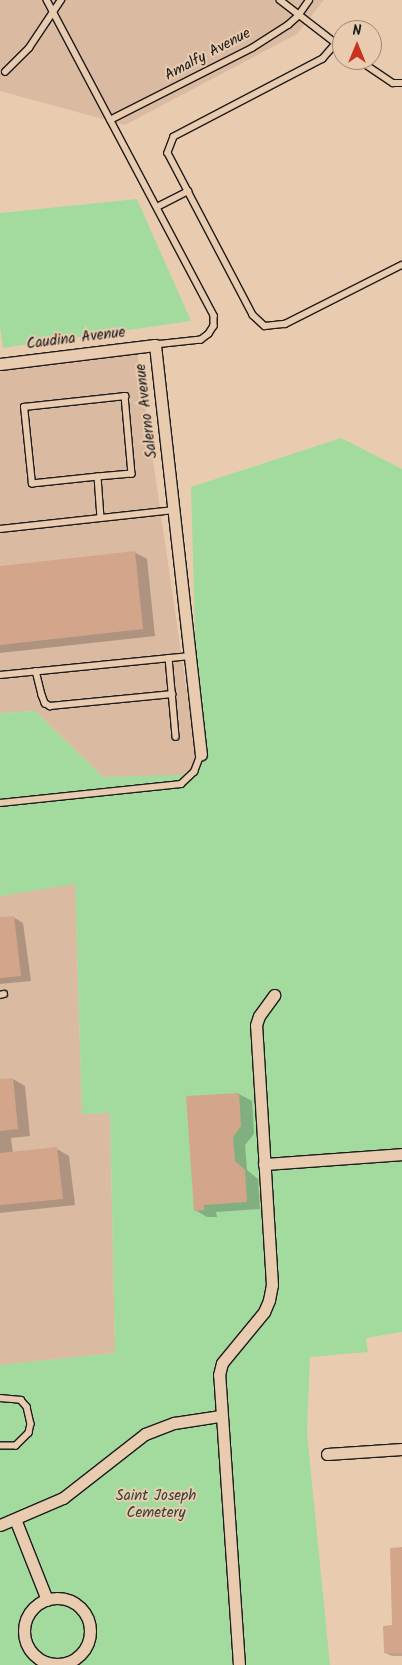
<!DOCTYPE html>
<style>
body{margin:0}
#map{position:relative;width:402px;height:1665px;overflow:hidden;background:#e9ccb0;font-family:Kalam,sans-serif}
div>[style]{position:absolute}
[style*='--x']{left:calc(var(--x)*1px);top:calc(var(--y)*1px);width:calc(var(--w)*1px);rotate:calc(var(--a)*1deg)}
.built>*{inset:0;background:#dabaa0}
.green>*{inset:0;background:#a3db9f}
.shadow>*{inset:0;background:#0003}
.building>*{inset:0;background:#d3a68c}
.roads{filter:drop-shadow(1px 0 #1c1c1c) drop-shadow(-1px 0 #1c1c1c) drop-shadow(0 1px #1c1c1c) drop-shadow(0 -1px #1c1c1c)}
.lane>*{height:5.5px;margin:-2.75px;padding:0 2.75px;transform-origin:2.75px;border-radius:2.75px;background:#e9ccb0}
.street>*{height:11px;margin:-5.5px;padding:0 5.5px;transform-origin:5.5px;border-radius:5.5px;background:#e9ccb0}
.street>.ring{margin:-5.5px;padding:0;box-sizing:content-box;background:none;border:11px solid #e9ccb0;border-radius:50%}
span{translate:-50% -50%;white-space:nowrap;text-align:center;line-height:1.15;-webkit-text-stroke:4px #e9ccb0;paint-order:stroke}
.street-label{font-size:15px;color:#1c1c1c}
.park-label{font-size:15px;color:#374236}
.north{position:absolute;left:332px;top:20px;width:50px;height:50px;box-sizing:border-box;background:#e9ccb0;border:1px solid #978675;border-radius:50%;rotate:0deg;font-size:14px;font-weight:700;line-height:20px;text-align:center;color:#1c1c1c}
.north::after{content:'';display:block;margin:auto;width:18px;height:22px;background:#c8321e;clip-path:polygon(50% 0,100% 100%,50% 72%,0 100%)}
</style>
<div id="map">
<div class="built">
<div style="clip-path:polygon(0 0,324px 0,297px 34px,125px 125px,0 91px)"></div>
<div style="clip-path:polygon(137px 351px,199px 775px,103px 777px,35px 711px,0 713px,0 371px)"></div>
<div style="clip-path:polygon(75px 883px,82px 1114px,110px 1113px,115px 1353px,0 1365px,0 896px)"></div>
</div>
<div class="green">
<div style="clip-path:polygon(137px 199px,191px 321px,3px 348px,0 327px,0 213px)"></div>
<div style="clip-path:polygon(341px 438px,402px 469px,402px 1332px,366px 1338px,368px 1352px,310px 1357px,307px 1433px,330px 1665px,0 1665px,0 1365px,115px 1353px,110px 1113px,82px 1114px,75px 884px,0 896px,0 713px,35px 711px,103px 777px,199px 774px,191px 487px)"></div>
</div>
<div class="shadow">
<div style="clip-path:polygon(134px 552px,147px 559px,155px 636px,0 653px,0 567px)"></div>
<div style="clip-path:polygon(13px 917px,23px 923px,31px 981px,0 984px,0 918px)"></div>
<div style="clip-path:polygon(13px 1079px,25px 1086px,30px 1136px,11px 1138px,13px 1153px,57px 1149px,69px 1156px,75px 1205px,0 1213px,0 1081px)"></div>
<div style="clip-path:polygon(239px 1094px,252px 1101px,254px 1134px,245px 1145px,247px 1170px,258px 1179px,260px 1209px,216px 1212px,217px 1217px,207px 1217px,195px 1210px)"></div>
<div style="clip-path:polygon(402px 1549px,402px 1656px,392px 1656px,385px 1653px,393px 1627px)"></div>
</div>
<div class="building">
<div style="clip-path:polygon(135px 551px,143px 629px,0 645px,0 566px)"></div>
<div style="clip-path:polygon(14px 916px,21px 976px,0 978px,0 917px)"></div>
<div style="clip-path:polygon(13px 1078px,18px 1129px,0 1131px,0 1079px)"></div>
<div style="clip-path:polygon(239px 1093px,241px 1126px,233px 1137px,235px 1161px,245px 1170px,247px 1202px,204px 1205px,204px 1210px,194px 1211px,186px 1096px)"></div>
<div style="clip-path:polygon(57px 1147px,63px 1199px,0 1205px,0 1153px)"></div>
<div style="clip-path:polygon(402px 1547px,402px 1653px,384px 1653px,383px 1626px,392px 1625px,390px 1548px)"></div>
</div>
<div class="roads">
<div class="lane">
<div style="--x:47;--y:0;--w:357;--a:62.1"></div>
<div style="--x:214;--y:316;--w:10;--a:90"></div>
<div style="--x:214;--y:326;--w:9;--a:122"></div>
<div style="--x:209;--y:334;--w:10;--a:143"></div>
<div style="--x:201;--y:340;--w:46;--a:173.8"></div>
<div style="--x:280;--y:0;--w:78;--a:37.7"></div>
<div style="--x:336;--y:44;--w:20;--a:131"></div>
<div style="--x:323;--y:59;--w:168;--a:152.4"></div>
<div style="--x:174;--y:137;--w:17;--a:111"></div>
<div style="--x:168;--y:153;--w:183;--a:62.3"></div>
<div style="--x:253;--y:315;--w:16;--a:43"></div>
<div style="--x:265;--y:326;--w:20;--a:-6"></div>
<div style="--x:285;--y:324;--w:131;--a:-26.8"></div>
<div style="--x:359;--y:60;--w:41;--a:34.1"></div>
<div style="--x:393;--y:83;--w:9;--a:0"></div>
<div style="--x:5;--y:72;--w:34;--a:-45"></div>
<div style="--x:29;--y:48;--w:58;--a:-56.3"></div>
<div style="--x:110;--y:120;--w:159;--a:-26.9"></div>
<div style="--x:252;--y:48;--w:43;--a:-32.6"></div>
<div style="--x:288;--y:25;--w:13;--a:-42"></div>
<div style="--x:298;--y:16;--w:19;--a:-55"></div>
<div style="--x:157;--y:207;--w:35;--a:-27"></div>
<div style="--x:98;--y:477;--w:66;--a:173.9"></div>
<div style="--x:32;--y:484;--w:77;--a:-95.9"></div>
<div style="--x:24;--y:407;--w:102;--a:-6.2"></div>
<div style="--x:125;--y:396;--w:78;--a:84.9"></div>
<div style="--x:132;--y:474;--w:34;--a:175"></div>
<div style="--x:98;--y:477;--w:41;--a:85.8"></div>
<div style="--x:0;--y:529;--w:175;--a:-6.2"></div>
<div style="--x:169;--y:658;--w:79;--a:84.9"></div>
<div style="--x:36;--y:671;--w:25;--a:76"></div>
<div style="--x:42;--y:695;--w:9;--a:69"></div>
<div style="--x:45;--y:703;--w:6;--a:31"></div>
<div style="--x:50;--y:706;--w:123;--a:-5.6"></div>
<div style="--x:0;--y:675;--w:191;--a:-5.7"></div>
<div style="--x:0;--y:803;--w:182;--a:-6"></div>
<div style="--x:181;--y:784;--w:18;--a:-43"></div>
<div style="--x:194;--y:772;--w:19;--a:-69"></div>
<div style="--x:0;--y:995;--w:4;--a:-14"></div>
<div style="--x:0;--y:1398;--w:21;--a:5"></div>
<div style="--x:21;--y:1400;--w:9;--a:49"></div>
<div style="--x:27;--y:1407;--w:17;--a:77"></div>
<div style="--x:31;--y:1424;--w:9;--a:103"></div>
<div style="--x:29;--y:1433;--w:18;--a:135"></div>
<div style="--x:16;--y:1446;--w:16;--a:180"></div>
</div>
<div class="street">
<div style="--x:0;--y:364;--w:156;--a:-7"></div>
<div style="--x:155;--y:345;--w:412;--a:83.6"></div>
<div style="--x:264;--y:1164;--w:138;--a:-4.1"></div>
<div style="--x:327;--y:1454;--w:75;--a:-3.8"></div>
<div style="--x:15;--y:1519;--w:87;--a:68.4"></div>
<div style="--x:0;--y:1525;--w:69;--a:-23.2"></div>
<div style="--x:63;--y:1498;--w:104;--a:-38"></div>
<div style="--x:145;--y:1434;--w:31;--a:-21"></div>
<div style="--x:174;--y:1423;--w:47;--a:-8.7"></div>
<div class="ring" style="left:24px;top:1598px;width:55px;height:55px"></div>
<div style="--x:239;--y:1665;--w:291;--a:-93.9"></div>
<div style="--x:219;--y:1375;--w:12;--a:-76"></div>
<div style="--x:222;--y:1363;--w:66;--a:-50.5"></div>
<div style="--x:264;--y:1312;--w:13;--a:-67"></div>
<div style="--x:269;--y:1300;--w:15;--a:-79"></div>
<div style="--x:272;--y:1285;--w:260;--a:-93.5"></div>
<div style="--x:256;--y:1025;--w:9;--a:-72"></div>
<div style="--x:259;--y:1016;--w:26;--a:-54"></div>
</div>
</div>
<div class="street-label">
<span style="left:208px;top:55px;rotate:-28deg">Amalfy Avenue</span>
<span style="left:76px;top:339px;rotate:-7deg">Caudina Avenue</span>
<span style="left:147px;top:411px;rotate:-97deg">Salerno Avenue</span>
</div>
<div class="park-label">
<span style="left:156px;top:1505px">Saint Joseph<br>Cemetery</span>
</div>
<div class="north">N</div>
</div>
